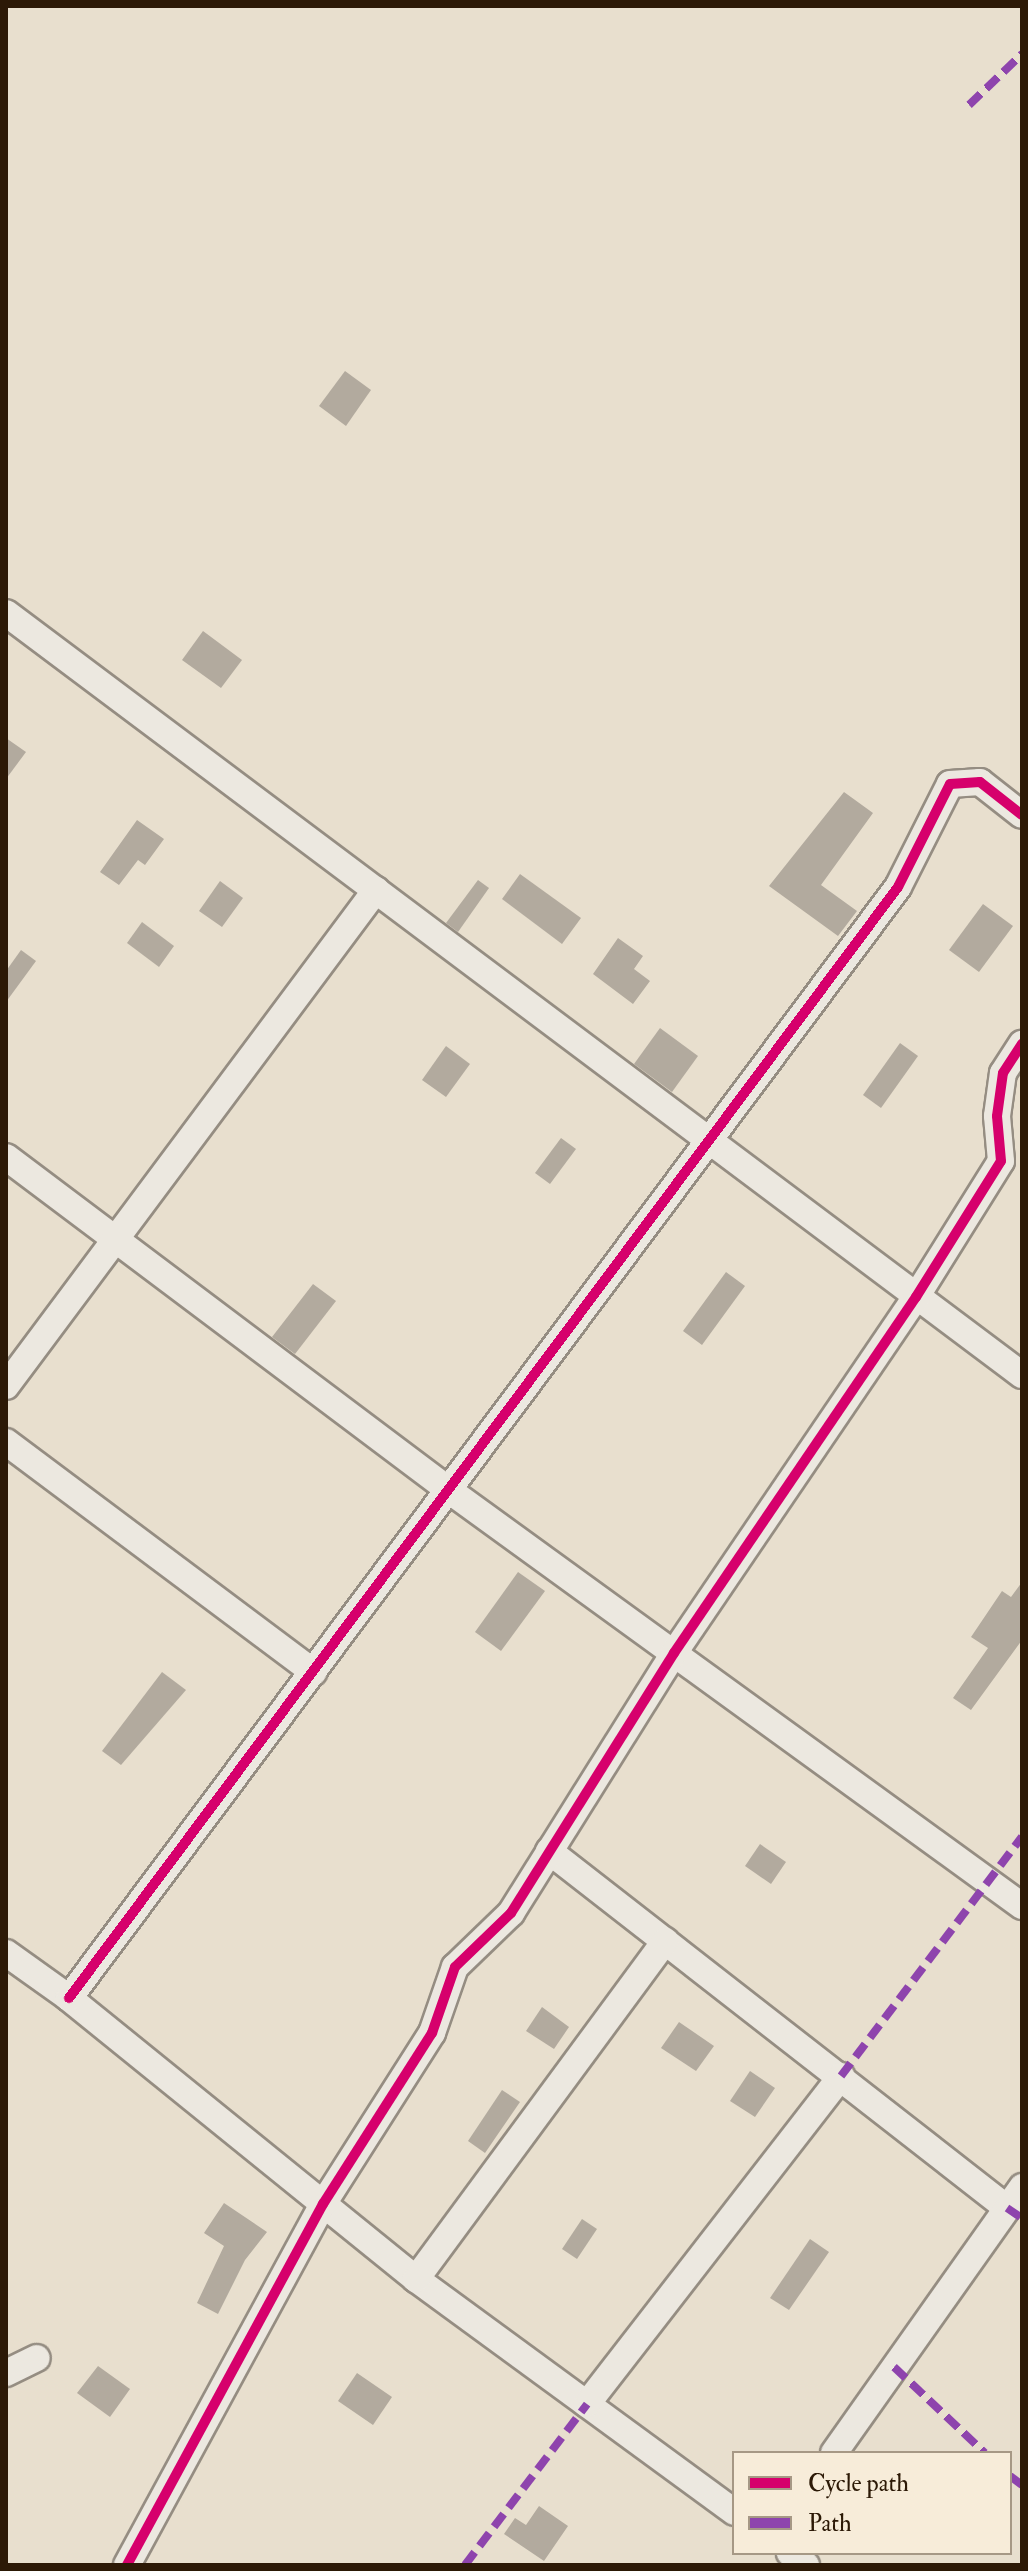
<!DOCTYPE html>
<style>
body{margin:0}
#map{position:relative;width:1028px;height:2571px;overflow:hidden;background:#e8dfce;font-family:"IM FELL Double Pica",serif}
div>[style]{position:absolute}
[style*='--x']{left:calc(var(--x)*1px);top:calc(var(--y)*1px);width:calc(var(--w)*1px);rotate:calc(var(--a)*1deg)}
.building>*{inset:0;background:#b2aa9e}
.roads{filter:drop-shadow(2px 0 #958d82) drop-shadow(-2px 0 #958d82) drop-shadow(0 2px #958d82) drop-shadow(0 -2px #958d82)}
.minor>*{height:26px;margin:-13px;padding:0 13px;transform-origin:13px;border-radius:13px;background:#ece8e0}
.quiet>*{height:8px;margin-top:-4px;transform-origin:0;background:repeating-linear-gradient(90deg,#8e44ad 0 16px,transparent 0 24px)}
.cycleway>*{height:10px;margin:-5px;padding:0 5px;transform-origin:5px;border-radius:5px;background:#d6006c}
span{translate:-50% -50%;white-space:nowrap;text-align:center;line-height:1.15;-webkit-text-stroke:8px #f7ecd9;paint-order:stroke}
.frame{position:absolute;inset:0;border:8px solid #2c1906;pointer-events:none}
.legend{position:absolute;left:732px;top:2451px;width:280px;height:104px;box-sizing:border-box;background:#f7ecd9;border:2px solid #a69885;margin:0;padding:10px 14px;list-style:none;font-size:24px;color:#2c1906}
.legend li{display:flex;align-items:center;gap:16px;height:40px}
.legend b{width:40px;border:2px solid #a69885}
</style>
<div id="map">
<div class="building">
<div style="clip-path:polygon(345px 371px,371px 390px,346px 426px,319px 406px)"></div>
<div style="clip-path:polygon(203px 631px,242px 660px,221px 688px,182px 660px)"></div>
<div style="clip-path:polygon(6px 738px,26px 752px,6px 779px)"></div>
<div style="clip-path:polygon(844px 792px,873px 813px,821px 885px,857px 911px,838px 936px,769px 886px)"></div>
<div style="clip-path:polygon(137px 820px,164px 839px,145px 865px,138px 860px,119px 885px,100px 872px)"></div>
<div style="clip-path:polygon(520px 874px,581px 918px,562px 944px,502px 899px)"></div>
<div style="clip-path:polygon(478px 880px,489px 888px,458px 932px,446px 923px)"></div>
<div style="clip-path:polygon(220px 881px,243px 898px,222px 927px,199px 911px)"></div>
<div style="clip-path:polygon(983px 904px,1013px 926px,979px 972px,949px 950px)"></div>
<div style="clip-path:polygon(142px 922px,174px 946px,159px 967px,127px 943px)"></div>
<div style="clip-path:polygon(618px 938px,643px 956px,634px 969px,650px 981px,633px 1004px,593px 974px)"></div>
<div style="clip-path:polygon(21px 950px,36px 961px,6px 1002px,6px 971px)"></div>
<div style="clip-path:polygon(660px 1028px,698px 1056px,672px 1092px,634px 1064px)"></div>
<div style="clip-path:polygon(900px 1043px,918px 1056px,881px 1108px,863px 1095px)"></div>
<div style="clip-path:polygon(446px 1046px,470px 1064px,446px 1097px,422px 1080px)"></div>
<div style="clip-path:polygon(561px 1138px,576px 1149px,550px 1184px,535px 1173px)"></div>
<div style="clip-path:polygon(726px 1272px,745px 1286px,702px 1345px,683px 1331px)"></div>
<div style="clip-path:polygon(313px 1284px,336px 1301px,295px 1354px,272px 1337px)"></div>
<div style="clip-path:polygon(518px 1572px,545px 1591px,501px 1651px,475px 1632px)"></div>
<div style="clip-path:polygon(1022px 1582px,1022px 1640px,971px 1710px,953px 1698px,988px 1648px,971px 1637px,1002px 1591px,1011px 1597px)"></div>
<div style="clip-path:polygon(162px 1672px,186px 1690px,121px 1765px,102px 1751px)"></div>
<div style="clip-path:polygon(760px 1844px,786px 1862px,771px 1884px,745px 1866px)"></div>
<div style="clip-path:polygon(542px 2007px,569px 2027px,554px 2049px,526px 2031px)"></div>
<div style="clip-path:polygon(679px 2022px,714px 2046px,696px 2071px,661px 2048px)"></div>
<div style="clip-path:polygon(750px 2071px,775px 2088px,755px 2117px,730px 2101px)"></div>
<div style="clip-path:polygon(502px 2090px,520px 2102px,485px 2153px,468px 2141px)"></div>
<div style="clip-path:polygon(224px 2203px,267px 2232px,245px 2260px,218px 2314px,197px 2303px,224px 2246px,204px 2233px)"></div>
<div style="clip-path:polygon(582px 2219px,597px 2229px,577px 2259px,562px 2249px)"></div>
<div style="clip-path:polygon(810px 2239px,829px 2252px,789px 2310px,770px 2298px)"></div>
<div style="clip-path:polygon(98px 2366px,130px 2389px,110px 2417px,77px 2393px)"></div>
<div style="clip-path:polygon(357px 2373px,392px 2397px,373px 2425px,338px 2401px)"></div>
<div style="clip-path:polygon(539px 2506px,568px 2526px,544px 2561px,504px 2534px,515px 2518px,526px 2525px)"></div>
</div>
<div class="roads">
<div class="minor">
<div style="--x:6;--y:613;--w:1270;--a:36.87"></div>
<div style="--x:6;--y:1157;--w:556;--a:36.95"></div>
<div style="--x:450;--y:1491;--w:707;--a:35.96"></div>
<div style="--x:6;--y:1386;--w:619;--a:-53.28"></div>
<div style="--x:6;--y:1442;--w:384;--a:36.8"></div>
<div style="--x:549;--y:1851;--w:581;--a:37.94"></div>
<div style="--x:6;--y:1953;--w:77;--a:35.5"></div>
<div style="--x:69;--y:1998;--w:447;--a:39"></div>
<div style="--x:416;--y:2279;--w:394;--a:36.2"></div>
<div style="--x:69;--y:1998;--w:1386;--a:-53.27"></div>
<div style="--x:898;--y:887;--w:115;--a:-63.2"></div>
<div style="--x:950;--y:784;--w:30;--a:-4"></div>
<div style="--x:980;--y:782;--w:53;--a:38.2"></div>
<div style="--x:416;--y:2279;--w:420;--a:-53.6"></div>
<div style="--x:6;--y:2373;--w:34;--a:-26"></div>
<div style="--x:587;--y:2404;--w:415;--a:-52.2"></div>
<div style="--x:834;--y:2453;--w:326;--a:-54.7"></div>
<div style="--x:790;--y:2553;--w:20;--a:37"></div>
<div style="--x:127;--y:2565;--w:411;--a:-61.5"></div>
<div style="--x:323;--y:2204;--w:203;--a:-57.5"></div>
<div style="--x:432;--y:2033;--w:70;--a:-70.8"></div>
<div style="--x:455;--y:1967;--w:78;--a:-44"></div>
<div style="--x:511;--y:1913;--w:307;--a:-57.9"></div>
<div style="--x:674;--y:1653;--w:430;--a:-55.8"></div>
<div style="--x:916;--y:1297;--w:160;--a:-58"></div>
<div style="--x:1001;--y:1161;--w:45;--a:-95.1"></div>
<div style="--x:997;--y:1116;--w:43;--a:-82.1"></div>
<div style="--x:1003;--y:1073;--w:35;--a:-57"></div>
</div>
</div>
<div class="quiet">
<div style="--x:969;--y:105;--w:74;--a:-43.9"></div>
<div style="--x:841;--y:2076;--w:300;--a:-52.9"></div>
<div style="--x:1007;--y:2208;--w:18;--a:34"></div>
<div style="--x:894;--y:2367;--w:125;--a:43.4"></div>
<div style="--x:1010;--y:2476;--w:15;--a:37"></div>
<div style="--x:465;--y:2565;--w:202;--a:-52.8"></div>
</div>
<div class="cycleway">
<div style="--x:69;--y:1998;--w:1386;--a:-53.27"></div>
<div style="--x:898;--y:887;--w:115;--a:-63.2"></div>
<div style="--x:950;--y:784;--w:30;--a:-4"></div>
<div style="--x:980;--y:782;--w:53;--a:38.2"></div>
<div style="--x:127;--y:2565;--w:411;--a:-61.5"></div>
<div style="--x:323;--y:2204;--w:203;--a:-57.5"></div>
<div style="--x:432;--y:2033;--w:70;--a:-70.8"></div>
<div style="--x:455;--y:1967;--w:78;--a:-44"></div>
<div style="--x:511;--y:1913;--w:307;--a:-57.9"></div>
<div style="--x:674;--y:1653;--w:430;--a:-55.8"></div>
<div style="--x:916;--y:1297;--w:160;--a:-58"></div>
<div style="--x:1001;--y:1161;--w:45;--a:-95.1"></div>
<div style="--x:997;--y:1116;--w:43;--a:-82.1"></div>
<div style="--x:1003;--y:1073;--w:35;--a:-57"></div>
</div>
<div class="frame"></div>
<ul class="legend">
<li><b style="height:10px;background:#d6006c"></b>Cycle path</li>
<li><b style="height:10px;background:#8e44ad"></b>Path</li>
</ul>
</div>
